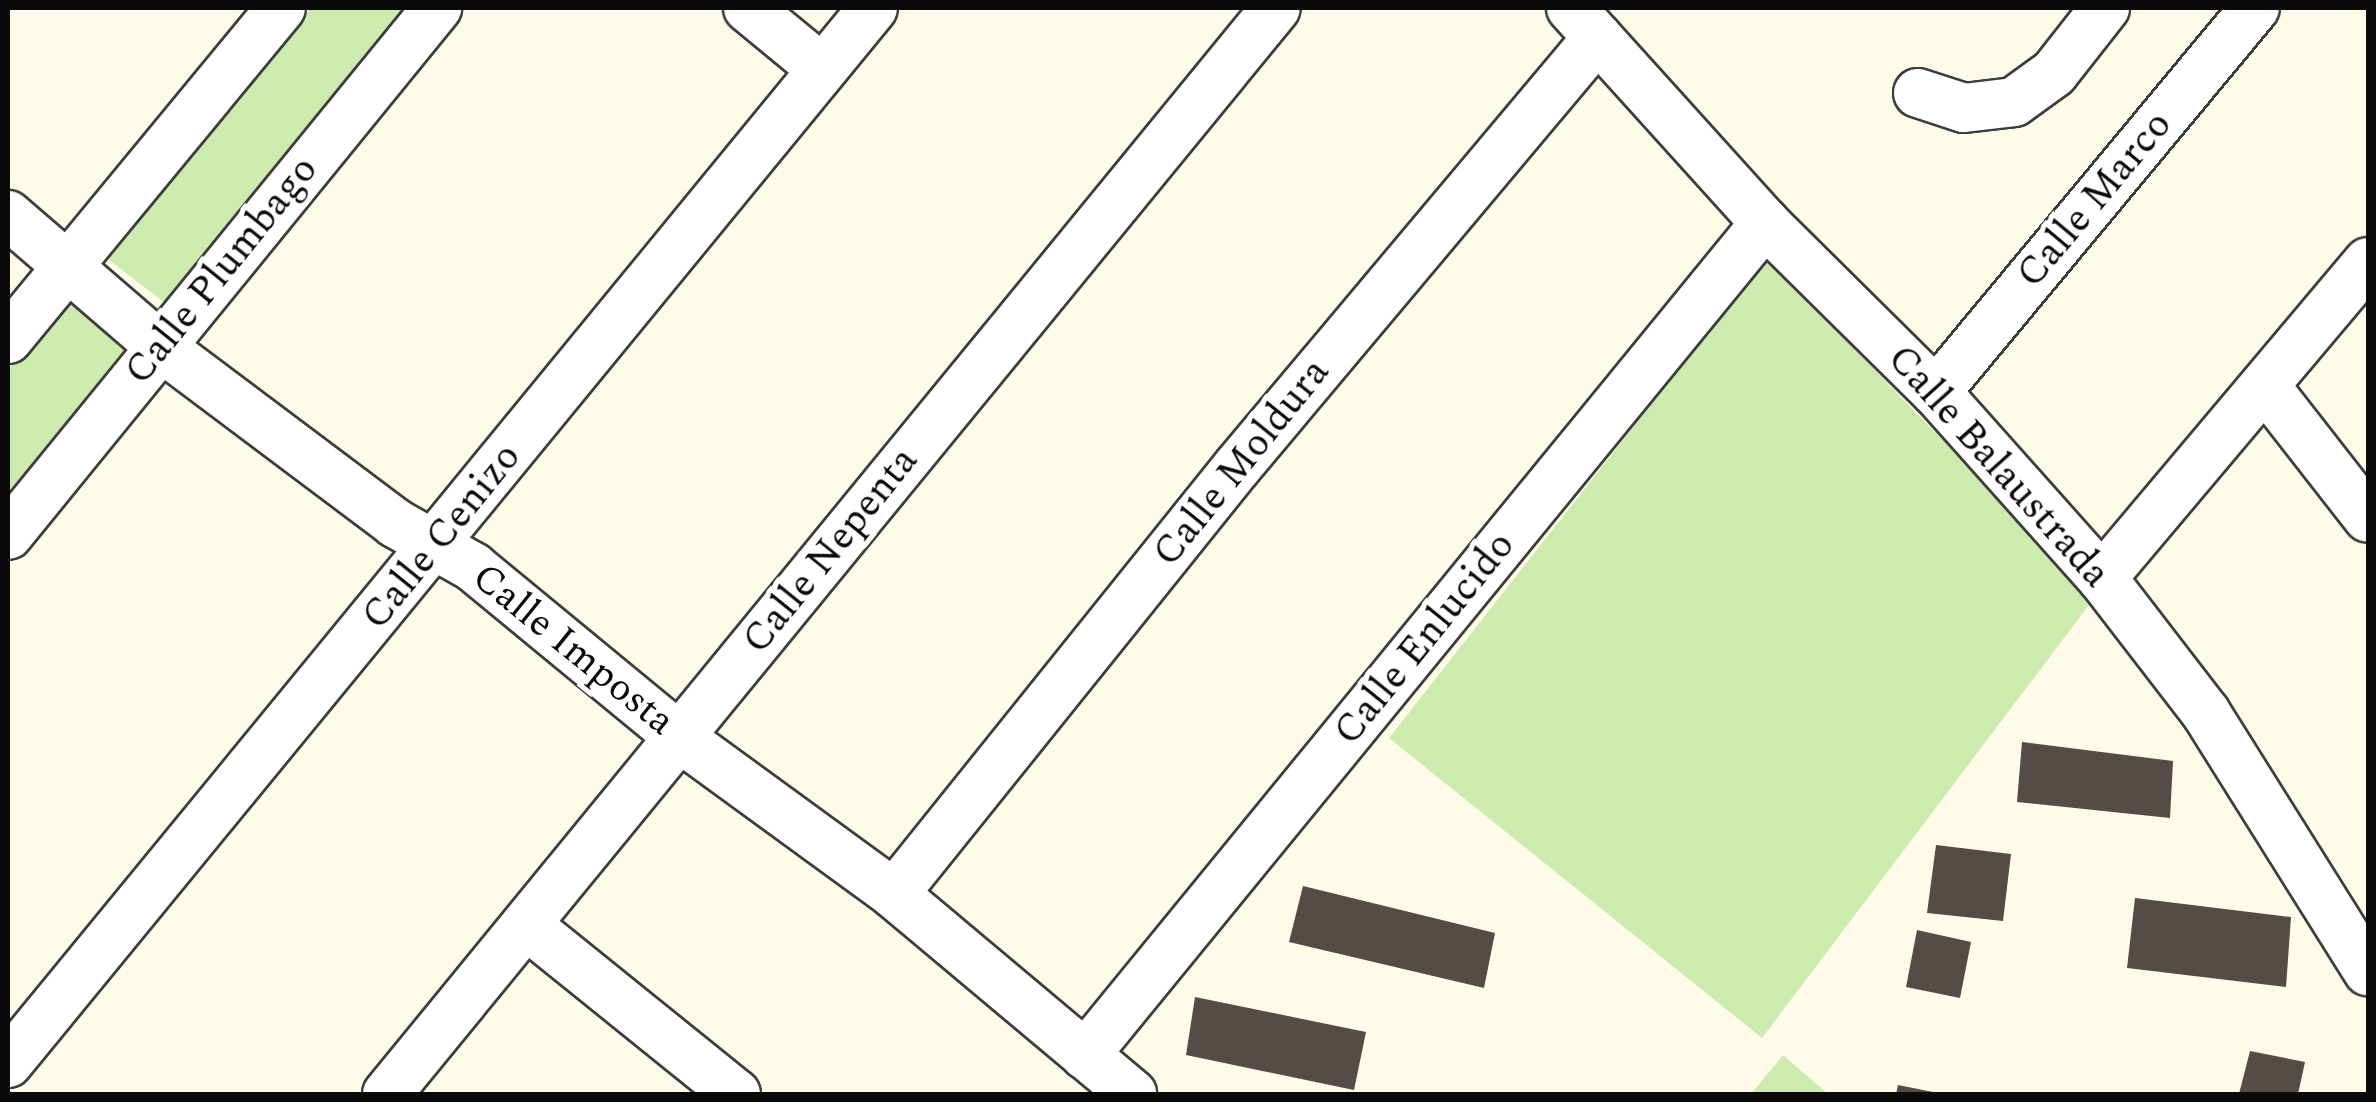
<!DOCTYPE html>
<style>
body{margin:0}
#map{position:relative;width:2376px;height:1102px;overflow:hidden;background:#fffbe8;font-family:Spectral,serif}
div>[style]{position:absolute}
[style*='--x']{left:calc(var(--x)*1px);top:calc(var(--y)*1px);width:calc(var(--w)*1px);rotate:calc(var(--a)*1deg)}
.green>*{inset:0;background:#cdebaf}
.building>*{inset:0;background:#544c46}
.roads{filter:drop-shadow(2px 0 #3d3d3d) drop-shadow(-2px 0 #3d3d3d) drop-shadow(0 2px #3d3d3d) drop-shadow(0 -2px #3d3d3d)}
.minor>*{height:48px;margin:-24px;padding:0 24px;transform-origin:24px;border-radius:24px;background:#fff}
span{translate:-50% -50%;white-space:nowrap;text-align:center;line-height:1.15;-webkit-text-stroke:10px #fff;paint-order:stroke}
.street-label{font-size:40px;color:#0a0a0a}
.frame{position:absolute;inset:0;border:10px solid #0a0a0a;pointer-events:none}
</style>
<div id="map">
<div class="green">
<div style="clip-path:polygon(311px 8px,418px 8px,174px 310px,104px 256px)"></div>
<div style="clip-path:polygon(1766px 258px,2095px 597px,1762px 1038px,1389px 738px)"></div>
<div style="clip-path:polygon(69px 294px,136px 341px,8px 500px,8px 370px)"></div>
<div style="clip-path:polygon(1783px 1055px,1828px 1094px,1751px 1094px)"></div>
</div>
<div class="building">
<div style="clip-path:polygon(2022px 742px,2173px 761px,2170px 818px,2017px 802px)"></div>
<div style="clip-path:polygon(1936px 845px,2011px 854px,2003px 921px,1927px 913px)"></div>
<div style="clip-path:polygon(1303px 886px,1495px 933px,1484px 988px,1289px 942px)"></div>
<div style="clip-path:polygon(2135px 898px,2291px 917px,2286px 987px,2127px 968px)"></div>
<div style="clip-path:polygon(1917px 930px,1971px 942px,1960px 998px,1906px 987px)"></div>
<div style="clip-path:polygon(1195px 997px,1366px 1032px,1354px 1090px,1186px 1055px)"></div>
<div style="clip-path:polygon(2250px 1051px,2305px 1062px,2298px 1094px,2239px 1094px)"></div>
<div style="clip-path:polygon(1898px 1085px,1938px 1093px,1938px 1094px,1896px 1094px)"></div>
</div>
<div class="roads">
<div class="minor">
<div style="--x:748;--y:8;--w:96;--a:39.5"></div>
<div style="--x:1571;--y:8;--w:290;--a:47.9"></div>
<div style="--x:1765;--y:223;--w:240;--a:44.7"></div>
<div style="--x:1936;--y:392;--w:249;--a:48.3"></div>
<div style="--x:2102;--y:578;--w:170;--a:52.4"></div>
<div style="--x:2206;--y:713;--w:305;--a:57.9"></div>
<div style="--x:1918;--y:93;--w:48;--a:18.1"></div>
<div style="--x:1964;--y:108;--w:50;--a:-6.8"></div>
<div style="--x:2014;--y:102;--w:49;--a:-35.9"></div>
<div style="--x:2054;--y:73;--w:83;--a:-51.9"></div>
<div style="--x:8;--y:215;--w:202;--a:40.8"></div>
<div style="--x:161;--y:347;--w:293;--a:36.9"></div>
<div style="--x:395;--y:523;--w:90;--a:29.4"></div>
<div style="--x:473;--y:567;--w:267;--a:39.5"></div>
<div style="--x:679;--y:737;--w:266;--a:36.1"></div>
<div style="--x:894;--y:894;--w:311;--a:40"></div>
<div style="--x:8;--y:339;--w:429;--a:-50.5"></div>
<div style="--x:2265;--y:386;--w:167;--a:52"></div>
<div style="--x:1936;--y:392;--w:499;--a:-50.3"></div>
<div style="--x:8;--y:535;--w:680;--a:-50.85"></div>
<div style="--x:2102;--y:578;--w:413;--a:-49.9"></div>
<div style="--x:894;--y:894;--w:548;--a:-51.23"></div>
<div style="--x:1237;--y:467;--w:561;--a:-49.99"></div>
<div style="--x:529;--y:927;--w:266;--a:38.9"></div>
<div style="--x:1085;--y:1055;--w:1075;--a:-50.74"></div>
<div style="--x:8;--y:1063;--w:1364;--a:-50.65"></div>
<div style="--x:387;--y:1094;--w:1403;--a:-50.7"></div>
</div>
</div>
<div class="street-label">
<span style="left:2095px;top:200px;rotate:-50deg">Calle Marco</span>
<span style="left:222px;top:271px;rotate:-51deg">Calle Plumbago</span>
<span style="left:1242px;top:463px;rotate:-51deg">Calle Moldura</span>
<span style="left:1998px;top:467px;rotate:48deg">Calle Balaustrada</span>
<span style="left:442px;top:537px;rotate:-51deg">Calle Cenizo</span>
<span style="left:831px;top:551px;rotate:-51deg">Calle Nepenta</span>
<span style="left:1425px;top:639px;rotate:-51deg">Calle Enlucido</span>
<span style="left:573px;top:650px;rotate:39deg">Calle Imposta</span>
</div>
<div class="frame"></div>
</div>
